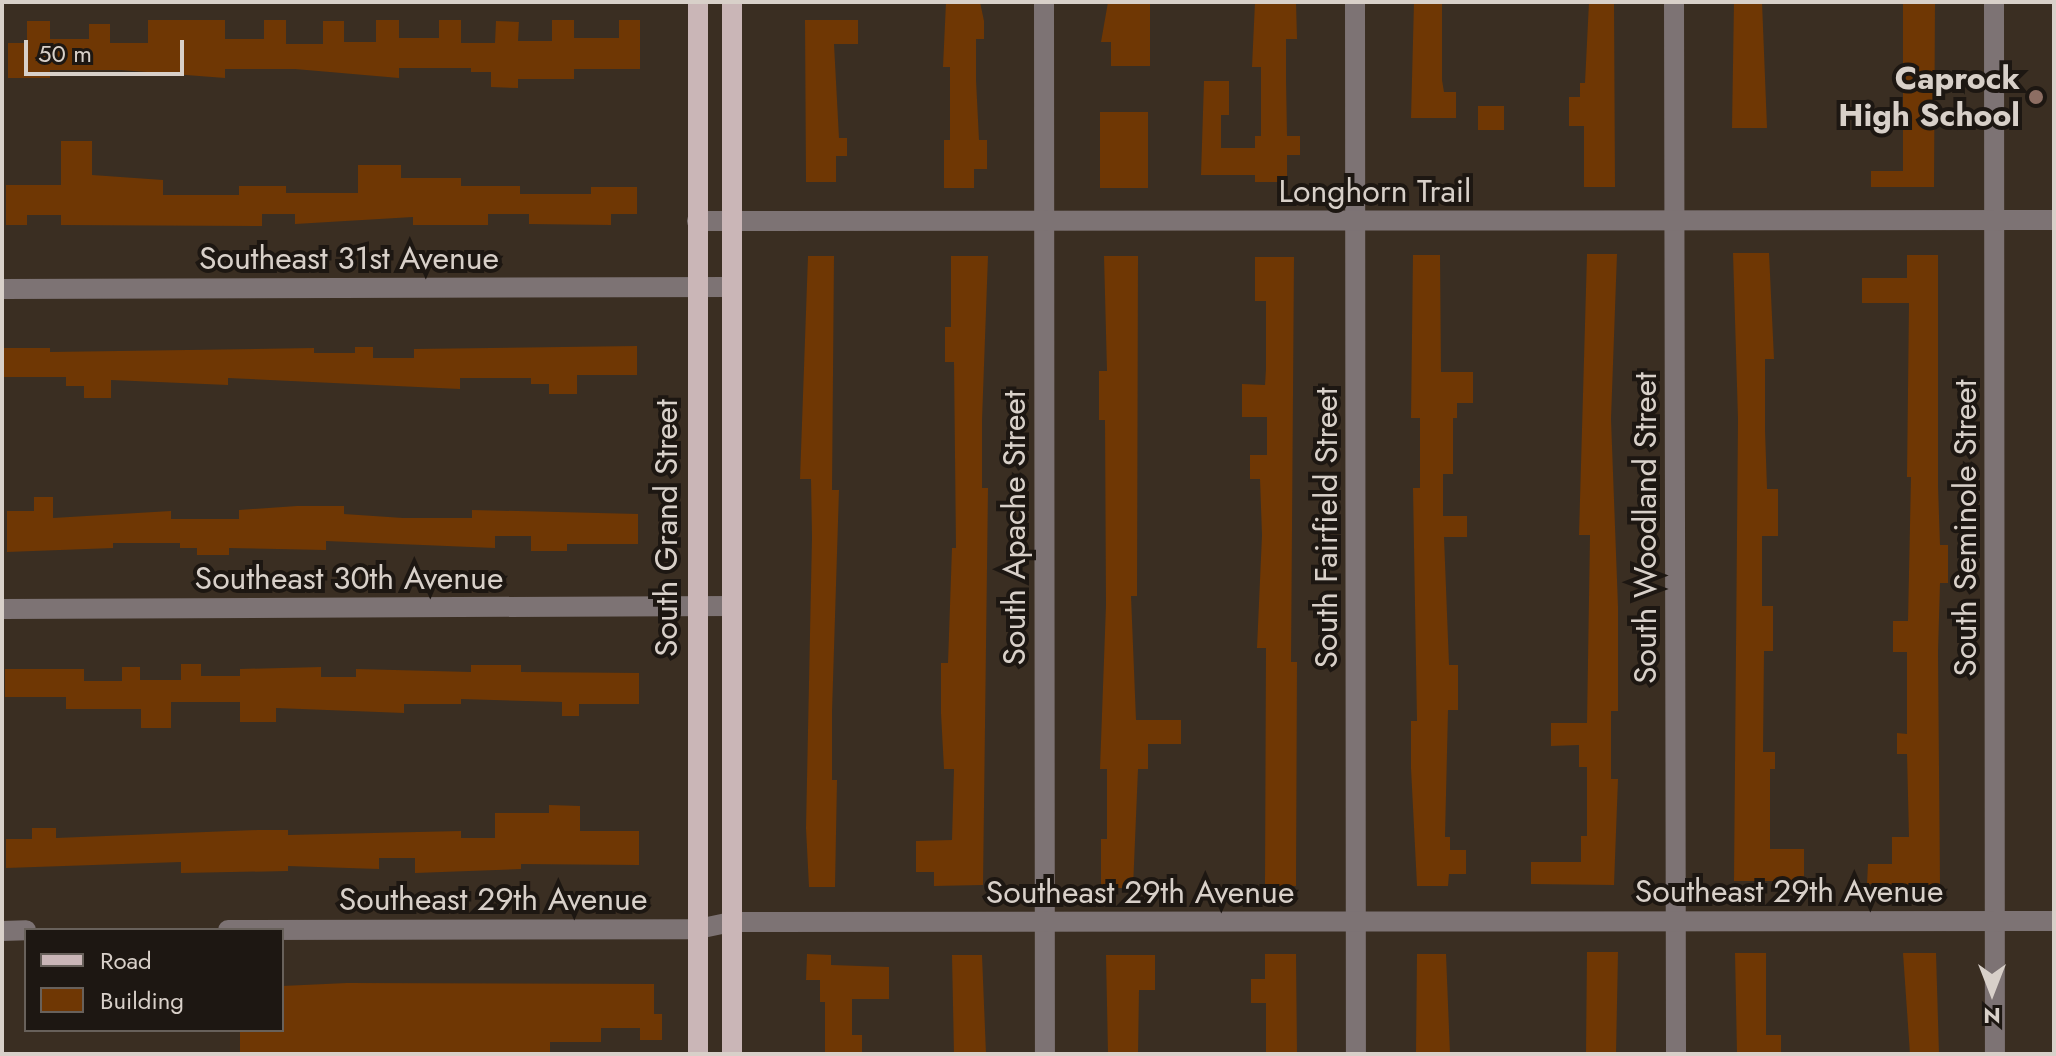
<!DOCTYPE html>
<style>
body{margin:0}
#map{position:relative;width:2056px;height:1056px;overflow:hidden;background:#3a2e22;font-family:Jost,sans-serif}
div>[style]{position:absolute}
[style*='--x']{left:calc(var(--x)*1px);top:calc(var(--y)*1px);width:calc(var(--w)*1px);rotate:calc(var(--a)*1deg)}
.building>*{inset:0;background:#6f3704}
.minor>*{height:20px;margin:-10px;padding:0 10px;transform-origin:10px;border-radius:10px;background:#7d7374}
.major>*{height:20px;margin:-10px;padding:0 10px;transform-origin:10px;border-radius:10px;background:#cab6b7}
.dots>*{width:22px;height:22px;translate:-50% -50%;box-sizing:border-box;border:4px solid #1d1712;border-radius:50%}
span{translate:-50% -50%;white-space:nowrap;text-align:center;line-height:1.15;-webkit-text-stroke:8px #1d1712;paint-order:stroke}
.poi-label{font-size:32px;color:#d8d0c9;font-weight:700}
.right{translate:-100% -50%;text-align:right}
.street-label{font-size:32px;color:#d8d0c9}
.frame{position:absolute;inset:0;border:4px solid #d8d0c9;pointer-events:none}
.legend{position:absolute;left:24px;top:928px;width:260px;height:104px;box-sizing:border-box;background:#1d1712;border:2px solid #68615b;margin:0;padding:10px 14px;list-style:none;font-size:24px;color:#d8d0c9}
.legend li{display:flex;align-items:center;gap:16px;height:40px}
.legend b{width:40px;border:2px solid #68615b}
.north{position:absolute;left:1952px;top:952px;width:80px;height:80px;-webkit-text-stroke:6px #1d1712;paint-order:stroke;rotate:180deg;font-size:22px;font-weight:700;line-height:32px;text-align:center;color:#d8d0c9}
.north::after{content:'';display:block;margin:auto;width:28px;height:36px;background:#d8d0c9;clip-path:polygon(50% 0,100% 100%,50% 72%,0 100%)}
.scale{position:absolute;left:24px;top:40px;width:160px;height:36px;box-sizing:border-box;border:4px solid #d8d0c9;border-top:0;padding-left:10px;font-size:24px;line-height:28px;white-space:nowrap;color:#d8d0c9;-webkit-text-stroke:6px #1d1712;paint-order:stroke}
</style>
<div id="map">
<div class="building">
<div style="clip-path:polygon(946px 2px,980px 2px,984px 21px,984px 39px,976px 39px,976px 80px,979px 140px,987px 140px,987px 169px,974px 169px,974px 188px,944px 188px,944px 140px,950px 140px,950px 67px,943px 67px)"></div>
<div style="clip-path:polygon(1108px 2px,1150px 2px,1150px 66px,1111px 66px,1111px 42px,1101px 42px)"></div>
<div style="clip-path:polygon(1255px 2px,1296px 2px,1297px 39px,1286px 39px,1286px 79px,1287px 136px,1300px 136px,1300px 155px,1287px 155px,1287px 182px,1255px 182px,1255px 175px,1201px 175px,1204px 81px,1229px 81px,1229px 115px,1221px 115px,1221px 148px,1255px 148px,1255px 136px,1261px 136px,1261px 67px,1252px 67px)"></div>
<div style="clip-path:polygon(1414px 2px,1442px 2px,1442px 80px,1444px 92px,1456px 92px,1456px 118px,1411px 118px)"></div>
<div style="clip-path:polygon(1589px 2px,1614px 2px,1615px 187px,1584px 187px,1584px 126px,1569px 126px,1569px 97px,1580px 97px,1580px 83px,1585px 83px)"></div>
<div style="clip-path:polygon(1734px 2px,1762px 2px,1767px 128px,1732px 128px)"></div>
<div style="clip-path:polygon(1903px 2px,1935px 2px,1934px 187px,1871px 187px,1871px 171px,1903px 171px)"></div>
<div style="clip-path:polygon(148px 20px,225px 20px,225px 39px,264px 39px,264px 20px,286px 20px,286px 44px,323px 44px,323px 21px,344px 21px,344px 42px,376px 42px,376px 20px,399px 20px,399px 38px,439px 38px,439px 20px,461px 20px,461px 43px,495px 43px,496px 21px,519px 22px,518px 41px,552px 41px,552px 20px,574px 20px,574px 38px,619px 38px,619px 20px,640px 20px,640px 69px,574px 69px,574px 79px,518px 79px,518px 88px,491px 87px,491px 72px,471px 72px,471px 68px,399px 68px,399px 78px,295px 69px,225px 69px,225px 78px,121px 70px,50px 70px,50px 78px,8px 78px,8px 43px,27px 43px,27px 21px,50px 21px,50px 39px,89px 39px,89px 24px,110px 24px,110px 43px,148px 43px)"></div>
<div style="clip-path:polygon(805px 20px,858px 20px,858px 44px,834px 44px,839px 138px,847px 138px,847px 156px,836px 156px,836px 182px,806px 182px)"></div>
<div style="clip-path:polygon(1478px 106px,1504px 106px,1504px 130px,1478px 130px)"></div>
<div style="clip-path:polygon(1100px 112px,1148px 112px,1148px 188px,1100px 188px)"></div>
<div style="clip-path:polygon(61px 141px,92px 141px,92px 175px,163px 180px,163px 195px,239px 195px,239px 186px,286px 186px,286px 193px,358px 193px,358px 165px,401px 165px,401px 178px,461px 178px,461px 186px,520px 186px,520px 194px,591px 194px,591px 187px,637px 187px,637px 214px,611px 214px,611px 225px,529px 224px,529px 214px,488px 214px,488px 225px,413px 225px,413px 217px,295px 224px,295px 214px,262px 214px,262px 226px,61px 225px,61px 215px,27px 215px,27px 225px,6px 225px,6px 185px,61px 185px)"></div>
<div style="clip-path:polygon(1733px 253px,1769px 253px,1774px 359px,1765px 359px,1765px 430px,1767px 489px,1778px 489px,1778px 536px,1762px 536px,1762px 606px,1773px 606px,1773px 651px,1764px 651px,1763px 752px,1775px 752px,1775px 769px,1770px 769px,1770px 849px,1804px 849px,1804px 881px,1734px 881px,1738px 419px)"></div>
<div style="clip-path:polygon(1587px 254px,1617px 254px,1611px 419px,1618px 607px,1618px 711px,1611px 711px,1611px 779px,1618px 779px,1614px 885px,1531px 884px,1531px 862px,1581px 862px,1581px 836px,1587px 836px,1587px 767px,1579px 767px,1579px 745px,1551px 746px,1551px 723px,1587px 723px,1590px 535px,1579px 535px)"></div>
<div style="clip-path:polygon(1413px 255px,1440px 255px,1441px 372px,1473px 372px,1473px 403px,1457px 403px,1457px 418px,1453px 418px,1453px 474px,1443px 474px,1443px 516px,1467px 516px,1467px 537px,1444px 537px,1449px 665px,1458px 665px,1458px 710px,1448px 710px,1445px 837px,1450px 837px,1450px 850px,1466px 850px,1466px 874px,1449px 874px,1448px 886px,1417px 886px,1411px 768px,1411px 721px,1417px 721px,1413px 488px,1420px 488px,1420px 418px,1411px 418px)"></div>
<div style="clip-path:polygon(1907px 255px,1938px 255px,1938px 486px,1940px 545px,1948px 545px,1948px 583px,1940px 583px,1938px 652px,1940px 885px,1867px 884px,1868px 864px,1892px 864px,1892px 837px,1909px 837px,1907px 754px,1897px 754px,1897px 733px,1907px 734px,1907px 652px,1893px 652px,1893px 621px,1908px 621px,1911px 477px,1907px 477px,1909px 303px,1862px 303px,1862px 278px,1907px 278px)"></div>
<div style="clip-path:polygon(808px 256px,834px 256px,832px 490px,839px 490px,832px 712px,832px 780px,837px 780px,835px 887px,809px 887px,806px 828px,812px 537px,811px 479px,800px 479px)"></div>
<div style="clip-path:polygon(951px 256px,988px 256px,982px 420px,982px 488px,988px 488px,983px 885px,934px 886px,934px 872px,916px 872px,916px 841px,952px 840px,954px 769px,944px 769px,941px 713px,941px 663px,948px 663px,952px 548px,956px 548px,954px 362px,945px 362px,945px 327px,951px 327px)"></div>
<div style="clip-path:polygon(1104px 256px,1138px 256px,1137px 596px,1131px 596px,1136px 720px,1181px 720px,1181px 744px,1148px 744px,1148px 769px,1138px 769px,1133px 888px,1101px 888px,1101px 839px,1107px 839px,1107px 769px,1100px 769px,1106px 605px,1105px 420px,1099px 420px,1099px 371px,1107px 371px)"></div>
<div style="clip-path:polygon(1255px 257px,1294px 257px,1291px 662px,1297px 662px,1296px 886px,1265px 886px,1266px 648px,1257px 648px,1262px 535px,1260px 479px,1250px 479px,1250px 455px,1267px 455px,1267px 417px,1242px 417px,1242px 384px,1265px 385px,1266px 369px,1266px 301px,1255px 301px)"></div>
<div style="clip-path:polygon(637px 346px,637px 375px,577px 375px,577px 394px,549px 394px,549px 384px,531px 384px,531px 378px,460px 378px,460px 389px,228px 378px,228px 385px,111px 380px,111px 398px,84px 398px,84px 386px,66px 386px,66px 377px,4px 377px,4px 348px,50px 348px,50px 352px,314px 348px,314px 353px,355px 353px,355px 347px,373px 347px,373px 358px,414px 358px,414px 349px)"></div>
<div style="clip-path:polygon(34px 497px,53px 497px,53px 518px,171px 511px,171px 519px,239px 519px,239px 510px,297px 506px,344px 506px,344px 514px,403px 518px,472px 518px,472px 510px,638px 514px,638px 544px,567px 544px,567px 551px,531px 551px,531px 536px,495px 536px,495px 548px,326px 541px,326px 550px,229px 548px,229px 555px,197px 555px,197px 548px,180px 548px,180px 543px,113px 543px,113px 548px,7px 552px,7px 511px,34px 511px)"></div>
<div style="clip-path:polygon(181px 664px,201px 664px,201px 676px,240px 676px,240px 669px,321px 667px,321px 677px,356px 677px,356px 669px,471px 672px,471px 665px,521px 665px,521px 672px,639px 673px,639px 704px,579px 704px,579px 716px,562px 716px,562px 702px,461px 699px,461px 704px,404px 704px,404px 713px,276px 708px,276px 722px,240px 722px,240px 702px,171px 702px,171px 728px,141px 728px,141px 709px,66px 709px,66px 697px,5px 697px,5px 669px,84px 669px,84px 681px,122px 681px,122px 667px,140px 667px,140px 680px,181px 680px)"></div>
<div style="clip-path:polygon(549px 805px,580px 806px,580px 831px,639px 831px,639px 865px,521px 864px,521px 869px,415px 873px,415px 858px,379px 858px,379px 869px,288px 866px,288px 871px,181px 873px,181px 862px,6px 868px,6px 839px,32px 839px,32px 828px,56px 828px,56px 838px,258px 830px,288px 830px,288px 835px,461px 831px,461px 838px,495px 838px,495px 813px,549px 813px)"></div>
<div style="clip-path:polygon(1587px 952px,1618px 952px,1616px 1054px,1586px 1054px)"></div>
<div style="clip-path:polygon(1735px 953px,1766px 953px,1766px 1035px,1781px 1035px,1781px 1054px,1737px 1054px)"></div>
<div style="clip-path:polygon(1903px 953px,1936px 953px,1939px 1054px,1910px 1054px)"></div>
<div style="clip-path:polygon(807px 954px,831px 955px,831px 965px,889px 967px,889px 999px,852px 999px,852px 1035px,862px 1035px,862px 1054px,825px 1054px,825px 1002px,820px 1002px,820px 980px,806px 980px)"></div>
<div style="clip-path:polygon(1265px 954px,1296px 954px,1297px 1054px,1266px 1054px,1266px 1003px,1251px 1003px,1251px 979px,1265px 979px)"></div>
<div style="clip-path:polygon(1417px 954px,1446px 954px,1450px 1054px,1416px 1054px)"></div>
<div style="clip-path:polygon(952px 955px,982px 955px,986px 1054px,954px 1054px)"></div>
<div style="clip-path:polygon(1106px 955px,1155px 955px,1155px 990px,1139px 990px,1138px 1054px,1108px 1054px)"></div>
<div style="clip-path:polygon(347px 983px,654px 984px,654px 1014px,662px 1014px,662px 1040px,640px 1040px,640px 1028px,601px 1028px,601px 1042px,550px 1042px,550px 1054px,240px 1054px,240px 1030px,282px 1030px,282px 986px)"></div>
</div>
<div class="minor">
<div style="--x:1044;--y:2;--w:1052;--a:89.95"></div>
<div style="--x:1355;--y:2;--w:1052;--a:89.95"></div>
<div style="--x:1674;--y:2;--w:1052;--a:89.89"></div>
<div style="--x:1994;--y:2;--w:1052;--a:89.95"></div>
<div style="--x:697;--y:221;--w:1357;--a:-0.04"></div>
<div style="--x:2;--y:289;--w:729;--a:-0.16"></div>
<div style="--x:2;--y:609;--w:730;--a:-0.24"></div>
<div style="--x:228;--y:930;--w:470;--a:-0.1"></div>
<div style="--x:698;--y:929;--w:34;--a:-12"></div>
<div style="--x:731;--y:922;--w:1323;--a:-0.04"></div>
<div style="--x:2;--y:931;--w:24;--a:-2"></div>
</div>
<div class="major">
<div style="--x:698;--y:2;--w:1052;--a:90"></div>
<div style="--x:732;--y:2;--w:1052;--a:90"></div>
</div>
<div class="dots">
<div style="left:2036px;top:97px;background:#8d6e63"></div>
</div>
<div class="poi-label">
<span class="right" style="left:2020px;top:97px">Caprock<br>High School</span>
</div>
<div class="street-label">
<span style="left:1375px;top:191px">Longhorn Trail</span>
<span style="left:349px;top:258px">Southeast 31st Avenue</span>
<span style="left:666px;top:528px;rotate:-90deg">South Grand Street</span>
<span style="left:1014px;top:528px;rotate:-90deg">South Apache Street</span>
<span style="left:1326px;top:528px;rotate:-90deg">South Fairfield Street</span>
<span style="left:1645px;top:528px;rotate:-90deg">South Woodland Street</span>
<span style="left:1965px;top:528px;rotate:-90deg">South Seminole Street</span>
<span style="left:349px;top:578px">Southeast 30th Avenue</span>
<span style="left:1789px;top:891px">Southeast 29th Avenue</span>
<span style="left:1140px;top:892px">Southeast 29th Avenue</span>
<span style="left:493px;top:899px">Southeast 29th Avenue</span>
</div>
<div class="frame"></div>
<ul class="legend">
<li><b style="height:10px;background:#cab6b7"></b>Road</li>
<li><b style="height:22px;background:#6f3704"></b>Building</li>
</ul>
<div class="north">N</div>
<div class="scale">50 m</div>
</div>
